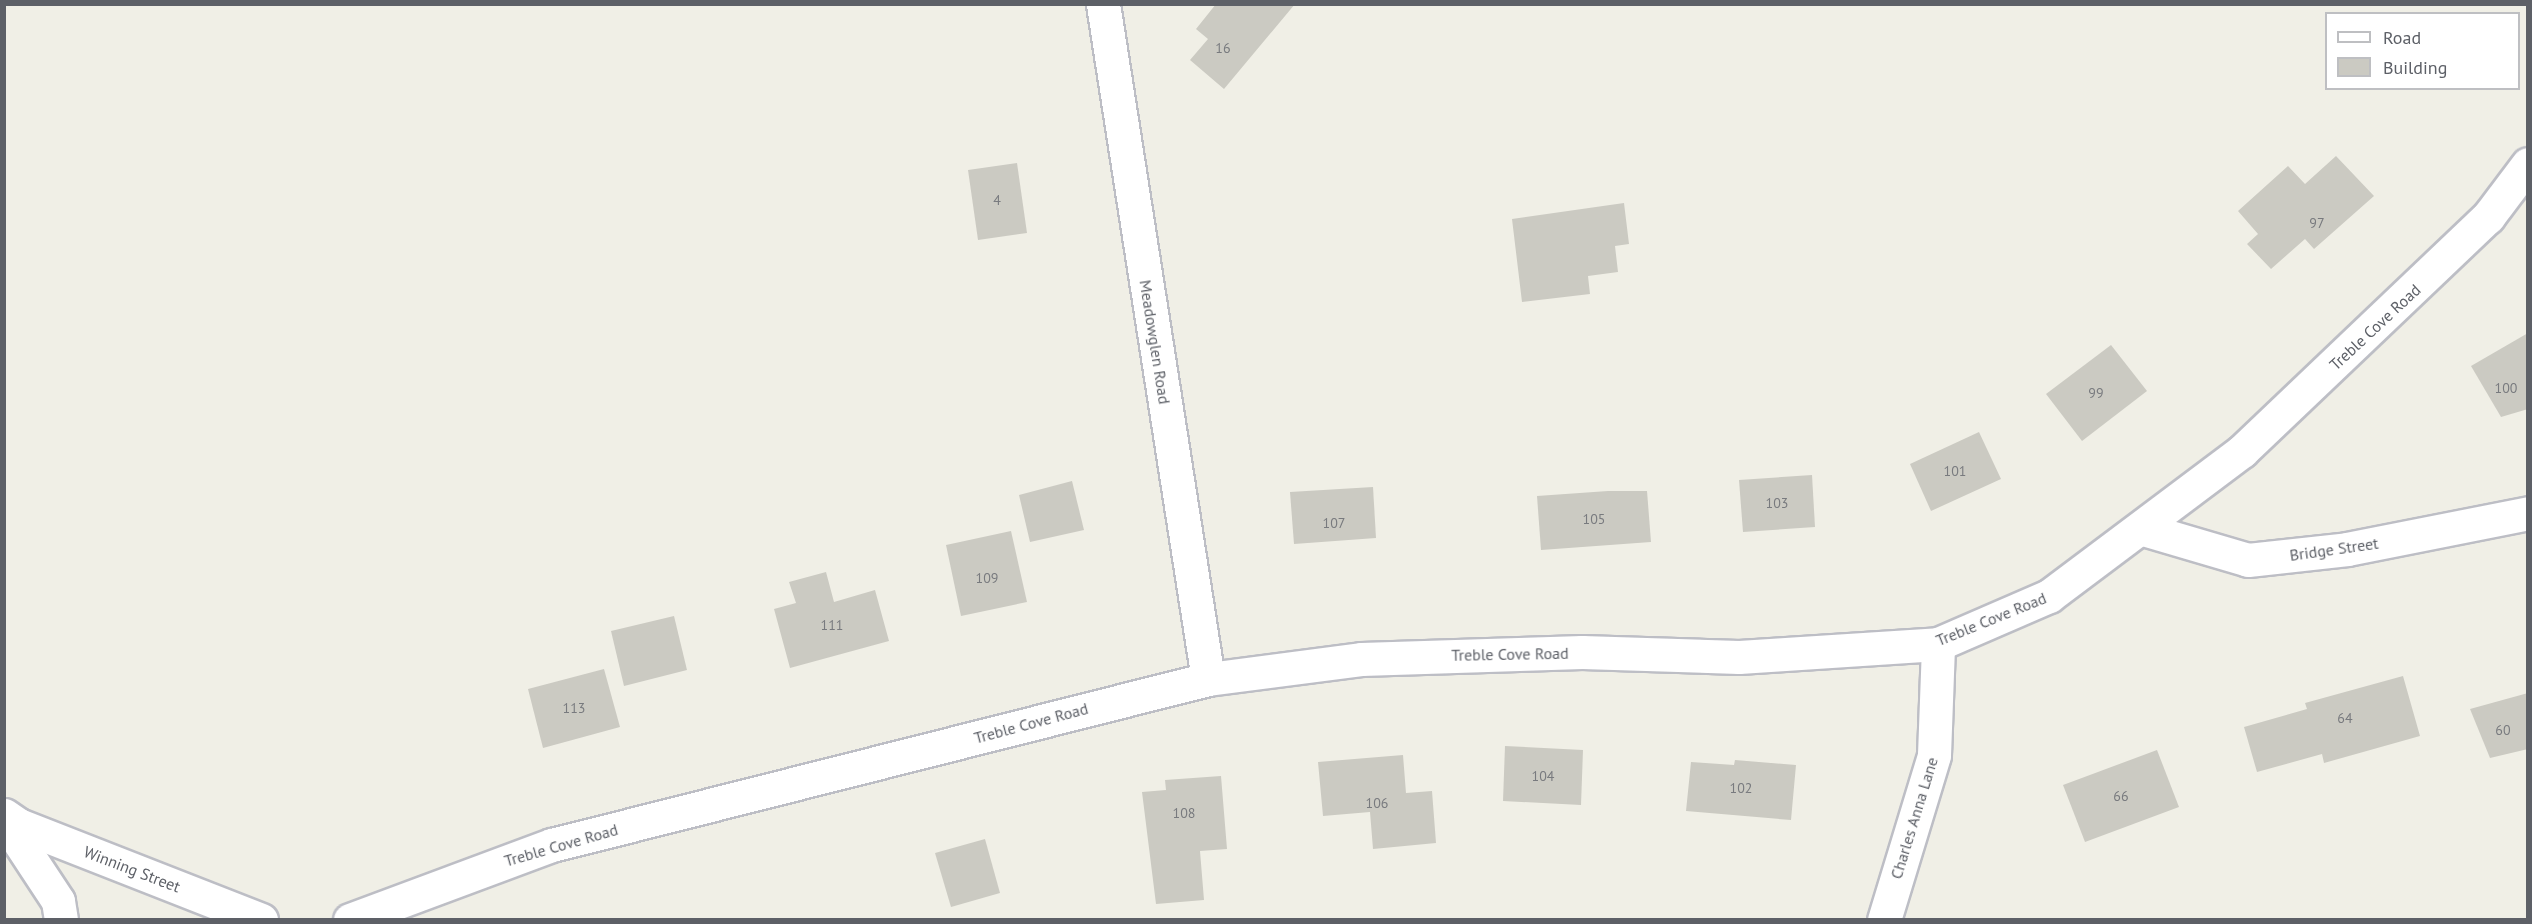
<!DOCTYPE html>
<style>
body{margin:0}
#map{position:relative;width:2532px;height:924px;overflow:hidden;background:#f0efe6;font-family:"PT Sans",sans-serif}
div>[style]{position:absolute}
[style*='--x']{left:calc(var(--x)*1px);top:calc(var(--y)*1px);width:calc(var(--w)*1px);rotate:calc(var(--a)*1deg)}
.building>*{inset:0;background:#cbcac2}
.roads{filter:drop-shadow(2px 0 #bdbec5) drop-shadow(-2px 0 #bdbec5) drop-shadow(0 2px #bdbec5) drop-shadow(0 -2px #bdbec5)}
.street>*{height:33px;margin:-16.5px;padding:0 16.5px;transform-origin:16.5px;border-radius:16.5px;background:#fff}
.secondary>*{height:33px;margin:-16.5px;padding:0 16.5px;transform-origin:16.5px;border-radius:16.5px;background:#fff}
span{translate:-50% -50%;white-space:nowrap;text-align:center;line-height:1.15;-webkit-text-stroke:4.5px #fff;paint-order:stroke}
.number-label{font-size:14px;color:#787a7e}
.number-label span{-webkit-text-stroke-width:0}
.street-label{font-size:16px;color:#5d6067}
.frame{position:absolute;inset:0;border:6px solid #5d6067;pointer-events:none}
.legend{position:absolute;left:2325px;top:12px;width:195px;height:78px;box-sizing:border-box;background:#fff;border:2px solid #bebfc2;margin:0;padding:8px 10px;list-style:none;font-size:18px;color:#5d6067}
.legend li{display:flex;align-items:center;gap:12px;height:30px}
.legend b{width:30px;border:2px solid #bebfc2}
</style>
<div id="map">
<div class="building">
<div style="clip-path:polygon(1216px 4px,1295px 4px,1224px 89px,1190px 60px,1208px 39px,1196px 29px)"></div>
<div style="clip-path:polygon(2336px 156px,2374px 196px,2314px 249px,2305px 239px,2271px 269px,2247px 244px,2258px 234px,2238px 211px,2288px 166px,2305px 184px)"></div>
<div style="clip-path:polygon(1017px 163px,1027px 233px,978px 240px,968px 170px)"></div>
<div style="clip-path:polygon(1624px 203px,1629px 244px,1615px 246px,1618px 272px,1588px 276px,1590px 294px,1522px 302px,1512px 219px)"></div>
<div style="clip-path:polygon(2528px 333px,2528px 409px,2501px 417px,2471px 366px)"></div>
<div style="clip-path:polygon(2111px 345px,2147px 391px,2082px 441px,2046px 394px)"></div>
<div style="clip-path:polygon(1979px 432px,2001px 479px,1931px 511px,1910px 464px)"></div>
<div style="clip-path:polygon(1812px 475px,1815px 527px,1743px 532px,1739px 480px)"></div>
<div style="clip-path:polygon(1072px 481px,1084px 530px,1030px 542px,1019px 495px)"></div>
<div style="clip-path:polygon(1373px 487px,1376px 538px,1294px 544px,1290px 492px)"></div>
<div style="clip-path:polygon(1608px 491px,1647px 491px,1651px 542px,1541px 550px,1537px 496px)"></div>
<div style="clip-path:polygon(1011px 531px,1027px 602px,961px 616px,946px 545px)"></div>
<div style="clip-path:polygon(826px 572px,834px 602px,875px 590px,889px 641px,790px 668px,774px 609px,796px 603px,789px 582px)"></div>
<div style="clip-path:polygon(674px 616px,687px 670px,624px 686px,611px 631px)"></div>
<div style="clip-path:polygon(604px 669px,620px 727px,543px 748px,528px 689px)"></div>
<div style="clip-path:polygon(2403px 676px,2420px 736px,2324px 763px,2322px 754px,2257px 772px,2244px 727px,2307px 709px,2305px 703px)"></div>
<div style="clip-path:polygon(2528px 693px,2528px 749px,2490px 758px,2470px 709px)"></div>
<div style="clip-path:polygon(1505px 746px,1583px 750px,1581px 805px,1503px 801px)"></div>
<div style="clip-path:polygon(2157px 750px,2179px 807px,2085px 842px,2063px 785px)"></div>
<div style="clip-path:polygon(1403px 755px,1406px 793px,1432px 791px,1436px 843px,1373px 849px,1370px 812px,1323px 816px,1318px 762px)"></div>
<div style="clip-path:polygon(1735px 760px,1796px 765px,1791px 820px,1686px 811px,1691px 762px,1734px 765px)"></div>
<div style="clip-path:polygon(1221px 776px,1227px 849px,1200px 851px,1204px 900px,1156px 904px,1142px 792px,1166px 790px,1165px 780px)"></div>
<div style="clip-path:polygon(985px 839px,1000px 893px,951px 907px,935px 853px)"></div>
</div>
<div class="roads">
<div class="street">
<div style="--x:1103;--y:4;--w:683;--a:81.16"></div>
<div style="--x:4;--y:815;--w:18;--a:34"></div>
<div style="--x:19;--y:825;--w:260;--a:21.4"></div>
<div style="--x:4;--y:819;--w:98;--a:56.6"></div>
<div style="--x:58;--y:901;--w:19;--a:81"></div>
<div style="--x:1884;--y:920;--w:172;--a:-73.1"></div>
<div style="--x:1934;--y:755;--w:111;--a:-87.9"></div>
</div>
<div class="secondary">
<div style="--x:2143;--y:529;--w:109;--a:16.4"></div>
<div style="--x:2248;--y:560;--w:100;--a:-6.3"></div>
<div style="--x:2347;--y:549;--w:185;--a:-11.2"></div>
<div style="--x:350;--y:920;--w:215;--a:-20.4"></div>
<div style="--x:552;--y:845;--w:677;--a:-14.2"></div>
<div style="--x:1208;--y:679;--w:154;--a:-7.4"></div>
<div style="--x:1361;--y:659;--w:221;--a:-1.8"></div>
<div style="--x:1582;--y:652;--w:157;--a:1.8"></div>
<div style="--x:1739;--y:657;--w:199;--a:-3.7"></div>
<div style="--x:1938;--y:644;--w:121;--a:-23.4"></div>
<div style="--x:2049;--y:596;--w:241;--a:-36.9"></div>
<div style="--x:2242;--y:451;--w:340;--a:-43.6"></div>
<div style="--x:2488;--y:217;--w:66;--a:-53"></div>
</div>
</div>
<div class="number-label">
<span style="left:1223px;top:48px">16</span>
<span style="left:997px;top:200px">4</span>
<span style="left:2317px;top:223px">97</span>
<span style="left:2506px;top:388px">100</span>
<span style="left:2096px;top:393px">99</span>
<span style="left:1955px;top:471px">101</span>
<span style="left:1777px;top:503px">103</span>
<span style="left:1594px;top:519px">105</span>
<span style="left:1334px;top:523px">107</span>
<span style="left:987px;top:578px">109</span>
<span style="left:832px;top:625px">111</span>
<span style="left:574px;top:708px">113</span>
<span style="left:2345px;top:718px">64</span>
<span style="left:2503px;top:730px">60</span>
<span style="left:1543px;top:776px">104</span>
<span style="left:1741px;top:788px">102</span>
<span style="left:2121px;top:796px">66</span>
<span style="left:1377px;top:803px">106</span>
<span style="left:1184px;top:813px">108</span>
</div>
<div class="street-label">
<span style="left:2375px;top:327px;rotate:-43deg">Treble Cove Road</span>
<span style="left:1155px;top:342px;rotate:81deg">Meadowglen Road</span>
<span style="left:2334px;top:549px;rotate:-8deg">Bridge Street</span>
<span style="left:1991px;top:619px;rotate:-22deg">Treble Cove Road</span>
<span style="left:1510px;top:654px;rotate:-1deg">Treble Cove Road</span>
<span style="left:1031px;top:723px;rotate:-15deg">Treble Cove Road</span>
<span style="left:1914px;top:818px;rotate:-73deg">Charles Anna Lane</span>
<span style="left:561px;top:845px;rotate:-16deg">Treble Cove Road</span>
<span style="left:132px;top:869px;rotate:21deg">Winning Street</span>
</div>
<div class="frame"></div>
<ul class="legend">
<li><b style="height:8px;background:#fff"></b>Road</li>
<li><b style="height:16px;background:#cbcac2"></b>Building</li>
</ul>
</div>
